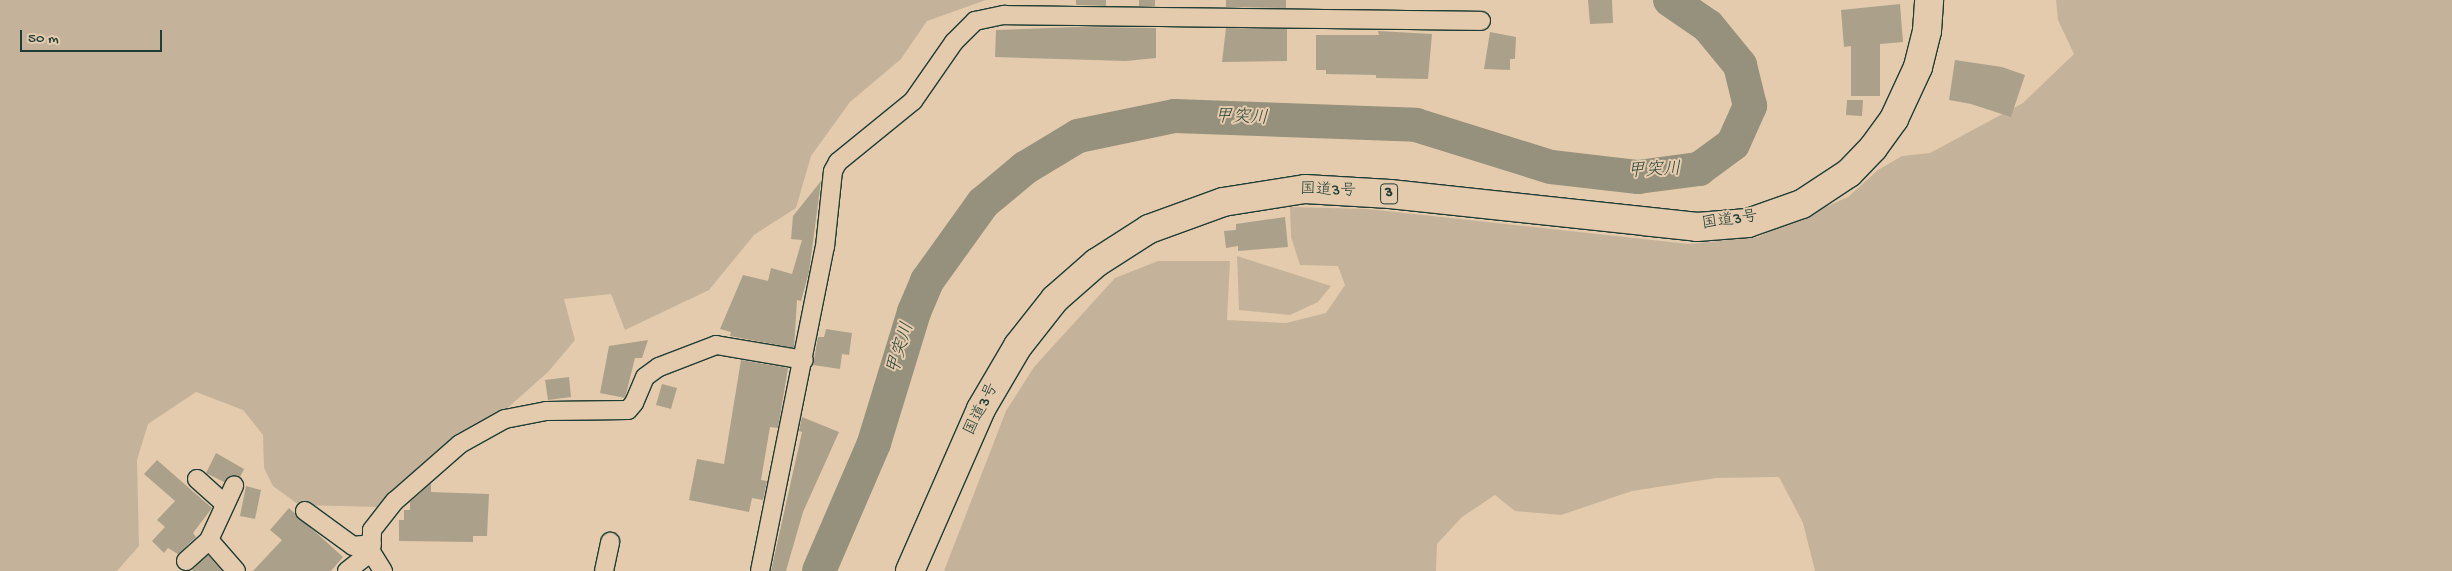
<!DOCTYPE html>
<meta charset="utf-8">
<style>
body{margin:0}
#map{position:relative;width:2452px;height:571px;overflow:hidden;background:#e5cbad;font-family:"Gochi Hand","Klee One",sans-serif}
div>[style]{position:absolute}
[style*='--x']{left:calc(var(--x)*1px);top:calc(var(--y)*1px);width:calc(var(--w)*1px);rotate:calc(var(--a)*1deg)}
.green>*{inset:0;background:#c4b39a}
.river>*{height:34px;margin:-17px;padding:0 17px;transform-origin:17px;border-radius:17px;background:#95917c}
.building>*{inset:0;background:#aba18a}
.roads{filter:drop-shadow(1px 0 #1f3d34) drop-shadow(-1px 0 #1f3d34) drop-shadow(0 1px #1f3d34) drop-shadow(0 -1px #1f3d34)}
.street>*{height:18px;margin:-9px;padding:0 9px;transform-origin:9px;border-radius:9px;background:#e5cbad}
.highway>*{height:28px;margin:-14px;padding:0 14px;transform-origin:14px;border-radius:14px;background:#e5cbad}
span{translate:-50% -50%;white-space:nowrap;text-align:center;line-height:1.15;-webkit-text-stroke:4px #e5cbad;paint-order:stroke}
.shield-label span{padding:1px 4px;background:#e5cbad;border:1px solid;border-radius:4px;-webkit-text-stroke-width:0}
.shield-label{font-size:15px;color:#1f3d34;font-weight:700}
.street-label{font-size:16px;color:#1f3d34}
.water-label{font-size:18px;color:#2b453b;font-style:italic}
.scale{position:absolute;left:20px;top:30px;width:142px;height:22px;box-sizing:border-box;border:2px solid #1f3d34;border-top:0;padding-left:6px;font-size:15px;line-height:18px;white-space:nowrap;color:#1f3d34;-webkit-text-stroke:4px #e5cbad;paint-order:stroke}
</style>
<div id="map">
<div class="green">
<div style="clip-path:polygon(0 0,986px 0,927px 21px,901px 59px,850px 102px,811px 156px,796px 208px,754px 235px,709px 290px,625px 330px,611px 294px,564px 299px,575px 340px,548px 372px,503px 412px,378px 507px,299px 505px,273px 486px,264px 468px,263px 435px,243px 410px,196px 392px,148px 424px,137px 460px,139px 546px,117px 571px,0 571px)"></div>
<div style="clip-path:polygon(2056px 0,2452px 0,2452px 571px,1815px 571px,1803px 523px,1779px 477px,1716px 478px,1632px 491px,1561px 515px,1515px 511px,1495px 495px,1462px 517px,1437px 544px,1436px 571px,944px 571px,1006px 411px,1034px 367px,1115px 278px,1158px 261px,1230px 261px,1227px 320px,1286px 323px,1326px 313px,1345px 285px,1338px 266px,1300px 265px,1291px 237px,1290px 207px,1368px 209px,1689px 244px,1758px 237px,1848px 197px,1878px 170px,1902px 156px,1930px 153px,2023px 103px,2074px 54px,2058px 20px)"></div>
<div style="clip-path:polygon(1237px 256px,1331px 286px,1318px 302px,1290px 315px,1239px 310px)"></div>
</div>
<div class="river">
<div style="--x:819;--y:571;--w:139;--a:-66.7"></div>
<div style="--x:874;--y:443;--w:137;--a:-73"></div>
<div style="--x:914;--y:312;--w:34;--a:-67"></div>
<div style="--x:927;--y:281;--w:96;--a:-54.3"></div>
<div style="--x:983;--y:203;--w:55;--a:-39.8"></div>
<div style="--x:1025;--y:168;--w:62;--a:-31.1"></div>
<div style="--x:1078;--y:136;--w:99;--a:-11.7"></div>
<div style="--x:1175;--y:116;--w:241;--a:2.1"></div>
<div style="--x:1416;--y:125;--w:141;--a:17.3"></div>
<div style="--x:1551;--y:167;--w:88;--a:6.6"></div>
<div style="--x:1638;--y:177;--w:62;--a:-7.5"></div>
<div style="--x:1699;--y:169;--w:42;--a:-36.3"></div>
<div style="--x:1733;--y:144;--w:42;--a:-65.9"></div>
<div style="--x:1750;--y:106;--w:42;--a:-103.7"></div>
<div style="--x:1740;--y:65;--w:50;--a:-129.4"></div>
<div style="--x:1708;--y:26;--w:46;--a:-145.6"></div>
</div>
<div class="building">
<div style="clip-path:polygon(1076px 0,1106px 0,1106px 6px,1076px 5px)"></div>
<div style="clip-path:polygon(1139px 0,1155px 0,1155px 6px,1139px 6px)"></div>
<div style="clip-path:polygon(1226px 0,1286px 0,1286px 8px,1226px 7px)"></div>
<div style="clip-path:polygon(1588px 0,1612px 0,1613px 23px,1590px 24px)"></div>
<div style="clip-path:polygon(1900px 4px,1903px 42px,1880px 44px,1880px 96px,1851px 96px,1851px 46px,1844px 47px,1841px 10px)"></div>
<div style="clip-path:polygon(1075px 27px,1156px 28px,1156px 58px,1126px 61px,995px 57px,996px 30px)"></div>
<div style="clip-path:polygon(1226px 28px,1287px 29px,1287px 61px,1222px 62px)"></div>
<div style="clip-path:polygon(1378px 31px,1432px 34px,1428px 79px,1376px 78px,1376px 75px,1326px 74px,1326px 70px,1316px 70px,1316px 35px,1379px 35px)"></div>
<div style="clip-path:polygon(1490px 32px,1516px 37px,1515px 59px,1510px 59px,1510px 70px,1484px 69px)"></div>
<div style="clip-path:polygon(1955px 60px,2002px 67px,2025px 75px,2011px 117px,1971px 104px,1949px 100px)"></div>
<div style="clip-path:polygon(1847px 100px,1863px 100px,1862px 116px,1846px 115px)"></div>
<div style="clip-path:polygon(821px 181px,809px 272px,801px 301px,797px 300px,794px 348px,730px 336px,731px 332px,720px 329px,743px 275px,768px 281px,771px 268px,792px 274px,802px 240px,791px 239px,793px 216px)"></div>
<div style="clip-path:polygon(1285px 217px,1288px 247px,1238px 251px,1238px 246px,1226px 248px,1224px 231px,1236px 230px,1236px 224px)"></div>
<div style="clip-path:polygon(826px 329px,852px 333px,849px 355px,842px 354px,840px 369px,813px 365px,818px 337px,824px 337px)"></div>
<div style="clip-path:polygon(648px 340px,642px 358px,635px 358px,625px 398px,600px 393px,609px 346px)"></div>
<div style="clip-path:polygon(741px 360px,788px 368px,778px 428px,770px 427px,761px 480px,767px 481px,763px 500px,752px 498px,749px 512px,689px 500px,697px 459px,724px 464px)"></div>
<div style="clip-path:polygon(569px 377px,571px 397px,548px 400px,545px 380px)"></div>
<div style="clip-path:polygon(662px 384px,677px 388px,671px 409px,656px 405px)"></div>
<div style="clip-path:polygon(802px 417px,839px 432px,803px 512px,786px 571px,771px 571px,802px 432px,799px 431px)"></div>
<div style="clip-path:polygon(216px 453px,244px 469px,240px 477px,233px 476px,224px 482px,206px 473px)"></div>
<div style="clip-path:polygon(157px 460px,212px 508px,193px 533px,196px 537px,178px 554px,168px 548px,164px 553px,152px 541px,165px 527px,157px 520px,175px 501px,144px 474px)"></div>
<div style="clip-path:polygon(431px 483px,431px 492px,489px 494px,487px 536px,473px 536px,473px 542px,399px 541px,399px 520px,404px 520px,404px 510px,410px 510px,410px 502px)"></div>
<div style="clip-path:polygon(246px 486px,261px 490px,255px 519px,240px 516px)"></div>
<div style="clip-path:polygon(289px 508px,343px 557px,331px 571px,253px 571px,282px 540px,270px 530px)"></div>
<div style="clip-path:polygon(208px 555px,222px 571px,193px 571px,192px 570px)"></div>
</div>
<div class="roads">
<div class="street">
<div style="--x:197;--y:479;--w:38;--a:42"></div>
<div style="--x:305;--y:511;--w:59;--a:36.1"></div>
<div style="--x:353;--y:546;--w:19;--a:-6"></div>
<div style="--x:209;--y:540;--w:60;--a:-65.2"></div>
<div style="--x:186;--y:561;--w:31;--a:-42"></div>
<div style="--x:209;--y:540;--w:41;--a:48.9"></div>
<div style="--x:347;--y:571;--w:31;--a:-38"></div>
<div style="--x:383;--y:571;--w:22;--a:-122"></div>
<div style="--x:371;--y:552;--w:22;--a:-87"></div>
<div style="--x:372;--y:530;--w:37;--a:-52"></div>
<div style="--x:395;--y:501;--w:86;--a:-41.2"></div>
<div style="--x:460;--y:444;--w:51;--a:-29.1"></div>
<div style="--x:505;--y:419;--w:42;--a:-11"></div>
<div style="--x:546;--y:411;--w:82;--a:-0.7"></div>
<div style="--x:628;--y:410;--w:9;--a:-49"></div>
<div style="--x:634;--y:403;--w:28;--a:-67"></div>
<div style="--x:645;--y:377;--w:17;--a:-36"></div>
<div style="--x:659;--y:367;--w:61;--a:-21.1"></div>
<div style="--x:716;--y:345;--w:89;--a:9.7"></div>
<div style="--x:604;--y:571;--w:30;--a:-78"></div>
<div style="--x:760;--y:571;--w:330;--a:-78.7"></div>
<div style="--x:825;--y:247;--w:76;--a:-84"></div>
<div style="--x:833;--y:171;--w:10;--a:-61"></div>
<div style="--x:838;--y:162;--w:97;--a:-39.1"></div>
<div style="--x:913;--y:101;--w:72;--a:-55.2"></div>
<div style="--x:954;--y:42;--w:30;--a:-45"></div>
<div style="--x:975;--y:21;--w:30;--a:-12"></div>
<div style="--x:1004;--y:15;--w:477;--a:0.7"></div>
</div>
<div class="highway">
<div style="--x:910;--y:571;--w:177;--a:-66.3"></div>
<div style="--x:981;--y:409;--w:73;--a:-59.6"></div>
<div style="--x:1018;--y:346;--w:60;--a:-51.8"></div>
<div style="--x:1055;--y:299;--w:55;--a:-41.3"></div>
<div style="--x:1096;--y:263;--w:63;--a:-32.7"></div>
<div style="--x:1149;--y:229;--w:79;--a:-20"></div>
<div style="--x:1223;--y:202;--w:83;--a:-9"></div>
<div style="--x:1305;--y:189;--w:85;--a:3.4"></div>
<div style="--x:1390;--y:194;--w:309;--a:6.1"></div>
<div style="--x:1697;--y:227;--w:51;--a:-4.5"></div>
<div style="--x:1748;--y:223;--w:57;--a:-19.4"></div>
<div style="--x:1802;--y:204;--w:56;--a:-33.4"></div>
<div style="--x:1849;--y:173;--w:35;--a:-46"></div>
<div style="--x:1873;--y:148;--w:36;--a:-54"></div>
<div style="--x:1894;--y:119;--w:57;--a:-65.2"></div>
<div style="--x:1918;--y:67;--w:37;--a:-76"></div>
<div style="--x:1927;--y:31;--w:31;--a:-86"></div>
</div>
</div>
<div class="shield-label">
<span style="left:1389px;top:194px">3</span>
</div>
<div class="street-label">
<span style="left:1328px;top:192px;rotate:2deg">国道3号</span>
<span style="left:1730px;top:222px;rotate:-8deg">国道3号</span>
<span style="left:983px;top:410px;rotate:-63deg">国道3号</span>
</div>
<div class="water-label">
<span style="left:1241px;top:119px;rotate:2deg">甲突川</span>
<span style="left:1654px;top:172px;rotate:-3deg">甲突川</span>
<span style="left:902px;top:349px;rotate:-73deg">甲突川</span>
</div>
<div class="scale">50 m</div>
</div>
